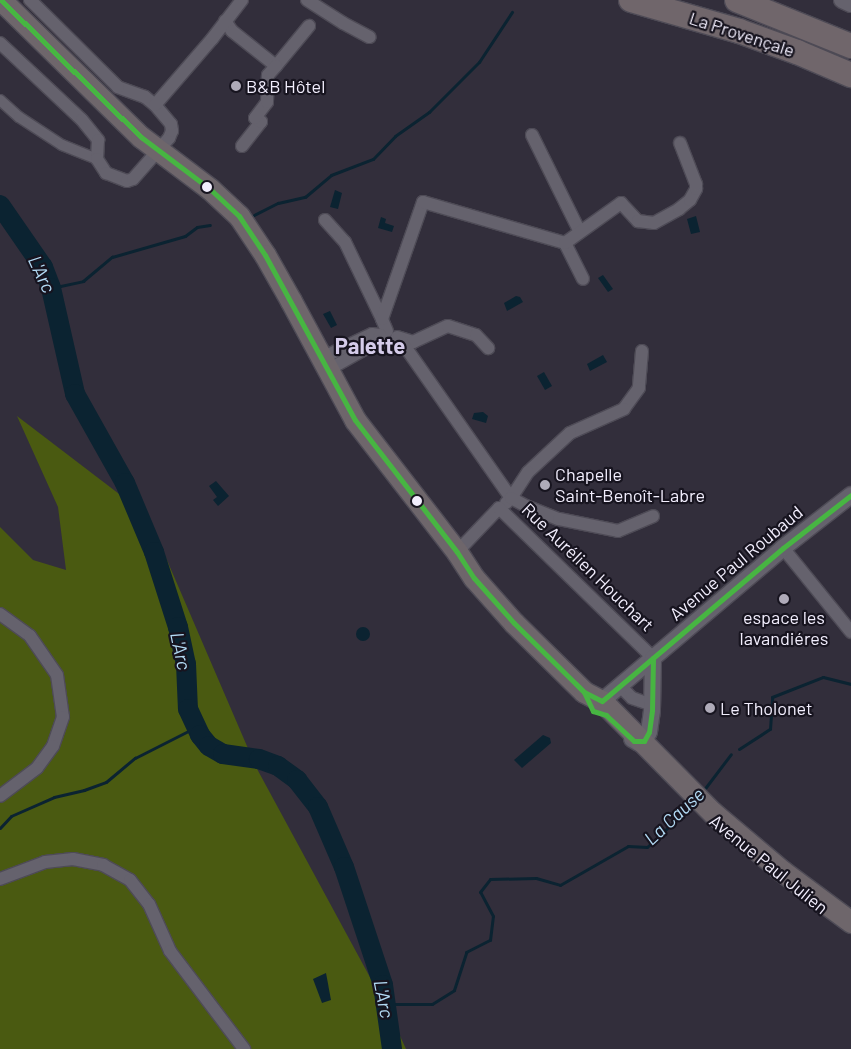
<!DOCTYPE html>
<meta charset="utf-8">
<style>
body{margin:0}
#map{position:relative;width:851px;height:1049px;overflow:hidden;background:#322e3b;font-family:Barlow,sans-serif}
div>[style]{position:absolute}
[style*='--x']{left:calc(var(--x)*1px);top:calc(var(--y)*1px);width:calc(var(--w)*1px);rotate:calc(var(--a)*1deg)}
.forest>*{inset:0;background:#4a5a11}
.water>*{inset:0;background:#0b2331}
.round{border-radius:50%}
.stream>*{height:3px;margin:-1.5px;padding:0 1.5px;transform-origin:1.5px;border-radius:1.5px;background:#0b2331}
.river>*{height:20px;margin:-10px;padding:0 10px;transform-origin:10px;border-radius:10px;background:#0b2331}
.roads{filter:drop-shadow(1px 0 #4e4b56) drop-shadow(-1px 0 #4e4b56) drop-shadow(0 1px #4e4b56) drop-shadow(0 -1px #4e4b56)}
.pedestrian>*{height:10px;margin:-5px;padding:0 5px;transform-origin:5px;border-radius:5px;background:#65626d}
.minor>*{height:12px;margin:-6px;padding:0 6px;transform-origin:6px;border-radius:6px;background:#65626d}
.tertiary>*{height:16px;margin:-8px;padding:0 8px;transform-origin:8px;border-radius:8px;background:#65626d}
.primary>*{height:21px;margin:-10.5px;padding:0 10.5px;transform-origin:10.5px;border-radius:10.5px;background:#6e666b}
.motorway>*{height:24px;margin:-12px;padding:0 12px;transform-origin:12px;border-radius:12px;background:#70666b}
.bus-1>*{height:5px;margin:-2.5px;padding:0 2.5px;transform-origin:2.5px;border-radius:2.5px;background:#47b542}
.dots>*{width:14px;height:14px;translate:-50% -50%;box-sizing:border-box;border:2px solid #17141f;border-radius:50%}
span{translate:-50% -50%;white-space:nowrap;text-align:center;line-height:1.15;-webkit-text-stroke:4.5px #17141f;paint-order:stroke}
.street-label{font-size:18px;color:#f2eefd}
.poi-label{font-size:18px;color:#f2eefd}
.left{translate:0 -50%;text-align:left}
.water-label{font-size:19px;color:#b2daf4;font-style:italic}
.district-label{font-size:22px;color:#d5ccea;font-weight:700}
</style>
<div id="map">
<div class="forest">
<div style="clip-path:polygon(17px 416px,148px 516px,256px 767px,391px 1016px,406px 1049px,0 1049px,0 527px,33px 560px,66px 570px,58px 507px)"></div>
</div>
<div class="water">
<div style="clip-path:polygon(335px 190px,342px 193px,338px 209px,330px 207px)"></div>
<div style="clip-path:polygon(696px 216px,700px 232px,691px 234px,687px 219px)"></div>
<div style="clip-path:polygon(381px 217px,386px 219px,385px 223px,394px 226px,392px 232px,378px 228px)"></div>
<div style="clip-path:polygon(603px 275px,613px 289px,608px 292px,598px 278px)"></div>
<div style="clip-path:polygon(516px 296px,520px 297px,523px 302px,507px 311px,504px 303px)"></div>
<div style="clip-path:polygon(330px 311px,337px 325px,331px 328px,323px 314px)"></div>
<div style="clip-path:polygon(603px 355px,607px 362px,590px 371px,587px 364px)"></div>
<div style="clip-path:polygon(544px 372px,552px 386px,545px 390px,537px 376px)"></div>
<div style="clip-path:polygon(483px 412px,488px 416px,486px 423px,472px 419px,474px 413px)"></div>
<div style="clip-path:polygon(216px 481px,229px 496px,218px 506px,213px 500px,217px 497px,209px 486px)"></div>
<div class="round" style="left:356px;top:627px;width:14px;height:14px"></div>
<div style="clip-path:polygon(543px 735px,550px 738px,551px 743px,522px 768px,514px 760px)"></div>
<div style="clip-path:polygon(326px 973px,331px 1000px,322px 1003px,313px 979px)"></div>
</div>
<div class="stream">
<div style="--x:254;--y:215;--w:27;--a:-27"></div>
<div style="--x:278;--y:203;--w:28;--a:-13"></div>
<div style="--x:305;--y:197;--w:34;--a:-40"></div>
<div style="--x:331;--y:175;--w:45;--a:-20.9"></div>
<div style="--x:373;--y:159;--w:32;--a:-46"></div>
<div style="--x:395;--y:136;--w:42;--a:-35.2"></div>
<div style="--x:429;--y:112;--w:71;--a:-45"></div>
<div style="--x:479;--y:62;--w:60;--a:-56.6"></div>
<div style="--x:51;--y:288;--w:33;--a:-12"></div>
<div style="--x:83;--y:281;--w:38;--a:-40"></div>
<div style="--x:112;--y:257;--w:76;--a:-16"></div>
<div style="--x:185;--y:236;--w:15;--a:-37"></div>
<div style="--x:197;--y:227;--w:13;--a:-9"></div>
<div style="--x:739;--y:749;--w:37;--a:-33"></div>
<div style="--x:770;--y:729;--w:32;--a:-86"></div>
<div style="--x:772;--y:697;--w:55;--a:-21.4"></div>
<div style="--x:823;--y:677;--w:29;--a:14"></div>
<div style="--x:703;--y:791;--w:46;--a:-52.9"></div>
<div style="--x:0;--y:828;--w:16;--a:-47"></div>
<div style="--x:11;--y:816;--w:47;--a:-23.8"></div>
<div style="--x:54;--y:797;--w:31;--a:-13"></div>
<div style="--x:84;--y:790;--w:23;--a:-20"></div>
<div style="--x:106;--y:782;--w:38;--a:-40"></div>
<div style="--x:135;--y:758;--w:68;--a:-26.9"></div>
<div style="--x:386;--y:1004;--w:46;--a:0"></div>
<div style="--x:432;--y:1004;--w:26;--a:-32"></div>
<div style="--x:454;--y:990;--w:40;--a:-72"></div>
<div style="--x:466;--y:952;--w:27;--a:-27"></div>
<div style="--x:490;--y:940;--w:24;--a:-83"></div>
<div style="--x:493;--y:916;--w:27;--a:-118"></div>
<div style="--x:480;--y:892;--w:16;--a:-52"></div>
<div style="--x:490;--y:879;--w:46;--a:-1.2"></div>
<div style="--x:536;--y:878;--w:25;--a:16"></div>
<div style="--x:560;--y:885;--w:78;--a:-29.8"></div>
<div style="--x:628;--y:846;--w:19;--a:3"></div>
<div style="--x:647;--y:847;--w:63;--a:-43.1"></div>
</div>
<div class="river">
<div style="--x:0;--y:205;--w:75;--a:55.3"></div>
<div style="--x:43;--y:267;--w:22;--a:69"></div>
<div style="--x:51;--y:288;--w:109;--a:77.2"></div>
<div style="--x:75;--y:394;--w:102;--a:60.7"></div>
<div style="--x:125;--y:483;--w:75;--a:67.2"></div>
<div style="--x:154;--y:552;--w:79;--a:72.3"></div>
<div style="--x:178;--y:627;--w:38;--a:78"></div>
<div style="--x:186;--y:664;--w:45;--a:87.5"></div>
<div style="--x:188;--y:709;--w:29;--a:65"></div>
<div style="--x:200;--y:735;--w:14;--a:51"></div>
<div style="--x:209;--y:746;--w:16;--a:30"></div>
<div style="--x:223;--y:754;--w:36;--a:8"></div>
<div style="--x:259;--y:759;--w:20;--a:20"></div>
<div style="--x:278;--y:766;--w:24;--a:36"></div>
<div style="--x:297;--y:780;--w:34;--a:52"></div>
<div style="--x:318;--y:807;--w:65;--a:66.6"></div>
<div style="--x:344;--y:867;--w:124;--a:71.7"></div>
<div style="--x:383;--y:985;--w:65;--a:82"></div>
</div>
<div class="roads">
<div class="pedestrian">
<div style="--x:0;--y:100;--w:25;--a:42"></div>
<div style="--x:19;--y:117;--w:51;--a:33.1"></div>
<div style="--x:62;--y:145;--w:38;--a:22"></div>
</div>
<div class="minor">
<div style="--x:307;--y:0;--w:43;--a:32.6"></div>
<div style="--x:343;--y:23;--w:30;--a:28"></div>
<div style="--x:225;--y:21;--w:12;--a:55"></div>
<div style="--x:232;--y:31;--w:56;--a:38.5"></div>
<div style="--x:276;--y:66;--w:52;--a:-50.5"></div>
<div style="--x:0;--y:43;--w:112;--a:43.2"></div>
<div style="--x:82;--y:120;--w:26;--a:51"></div>
<div style="--x:98;--y:140;--w:19;--a:93"></div>
<div style="--x:97;--y:159;--w:17;--a:57"></div>
<div style="--x:106;--y:173;--w:22;--a:21"></div>
<div style="--x:127;--y:181;--w:6;--a:-18"></div>
<div style="--x:133;--y:179;--w:55;--a:-48.7"></div>
<div style="--x:169;--y:138;--w:8;--a:-67"></div>
<div style="--x:172;--y:131;--w:7;--a:-98"></div>
<div style="--x:171;--y:124;--w:25;--a:-130"></div>
<div style="--x:155;--y:105;--w:13;--a:-141"></div>
<div style="--x:145;--y:97;--w:29;--a:-160"></div>
<div style="--x:118;--y:87;--w:124;--a:-135.3"></div>
<div style="--x:155;--y:105;--w:87;--a:-49.2"></div>
<div style="--x:212;--y:39;--w:49;--a:-52.4"></div>
<div style="--x:532;--y:135;--w:108;--a:63.7"></div>
<div style="--x:242;--y:146;--w:31;--a:-52"></div>
<div style="--x:261;--y:122;--w:7;--a:-146"></div>
<div style="--x:255;--y:118;--w:20;--a:-53"></div>
<div style="--x:267;--y:102;--w:27;--a:-88"></div>
<div style="--x:268;--y:75;--w:12;--a:-48"></div>
<div style="--x:325;--y:220;--w:30;--a:48"></div>
<div style="--x:345;--y:242;--w:85;--a:64.3"></div>
<div style="--x:565;--y:243;--w:40;--a:63.4"></div>
<div style="--x:387;--y:331;--w:13;--a:-113"></div>
<div style="--x:382;--y:319;--w:124;--a:-70.7"></div>
<div style="--x:423;--y:202;--w:148;--a:16.1"></div>
<div style="--x:565;--y:243;--w:69;--a:-35.5"></div>
<div style="--x:621;--y:203;--w:25;--a:47"></div>
<div style="--x:638;--y:221;--w:16;--a:7"></div>
<div style="--x:654;--y:223;--w:29;--a:-29"></div>
<div style="--x:679;--y:209;--w:14;--a:-39"></div>
<div style="--x:690;--y:200;--w:13;--a:-61"></div>
<div style="--x:696;--y:189;--w:5;--a:-90"></div>
<div style="--x:696;--y:184;--w:44;--a:-111.3"></div>
<div style="--x:397;--y:337;--w:17;--a:17"></div>
<div style="--x:413;--y:342;--w:38;--a:-25"></div>
<div style="--x:448;--y:326;--w:29;--a:18"></div>
<div style="--x:476;--y:335;--w:18;--a:47"></div>
<div style="--x:399;--y:338;--w:195;--a:55"></div>
<div style="--x:511;--y:498;--w:7;--a:135"></div>
<div style="--x:642;--y:351;--w:37;--a:95"></div>
<div style="--x:639;--y:388;--w:26;--a:126"></div>
<div style="--x:624;--y:409;--w:59;--a:156"></div>
<div style="--x:570;--y:433;--w:57;--a:137.1"></div>
<div style="--x:528;--y:472;--w:31;--a:123"></div>
<div style="--x:511;--y:498;--w:17;--a:28"></div>
<div style="--x:526;--y:506;--w:35;--a:22"></div>
<div style="--x:559;--y:519;--w:60;--a:11.5"></div>
<div style="--x:618;--y:531;--w:38;--a:-23"></div>
<div style="--x:322;--y:358;--w:55;--a:-25.6"></div>
<div style="--x:372;--y:334;--w:8;--a:7"></div>
<div style="--x:380;--y:335;--w:6;--a:99"></div>
<div style="--x:379;--y:341;--w:59;--a:150.4"></div>
<div style="--x:783;--y:548;--w:108;--a:51"></div>
<div style="--x:457;--y:552;--w:61;--a:-46.3"></div>
<div style="--x:499;--y:508;--w:215;--a:44.2"></div>
<div style="--x:0;--y:614;--w:37;--a:36"></div>
<div style="--x:30;--y:636;--w:47;--a:55.3"></div>
<div style="--x:57;--y:675;--w:42;--a:81.9"></div>
<div style="--x:63;--y:717;--w:31;--a:109"></div>
<div style="--x:53;--y:746;--w:27;--a:126"></div>
<div style="--x:37;--y:768;--w:46;--a:142.9"></div>
<div style="--x:619;--y:685;--w:18;--a:45"></div>
<div style="--x:632;--y:698;--w:21;--a:19"></div>
<div style="--x:0;--y:879;--w:48;--a:-20.7"></div>
<div style="--x:45;--y:862;--w:28;--a:-6"></div>
<div style="--x:73;--y:859;--w:31;--a:11"></div>
<div style="--x:103;--y:865;--w:31;--a:29"></div>
<div style="--x:130;--y:880;--w:31;--a:52"></div>
<div style="--x:149;--y:904;--w:51;--a:65.9"></div>
<div style="--x:170;--y:951;--w:123;--a:52.9"></div>
</div>
<div class="tertiary">
<div style="--x:842;--y:0;--w:10;--a:24"></div>
<div style="--x:602;--y:701;--w:237;--a:-40.2"></div>
<div style="--x:783;--y:548;--w:86;--a:-37.9"></div>
<div style="--x:632;--y:739;--w:8;--a:30"></div>
<div style="--x:639;--y:743;--w:5;--a:-22"></div>
<div style="--x:644;--y:741;--w:10;--a:-61"></div>
<div style="--x:649;--y:732;--w:22;--a:-82"></div>
<div style="--x:652;--y:710;--w:52;--a:-88.9"></div>
</div>
<div class="primary">
<div style="--x:1;--y:0;--w:196;--a:44.4"></div>
<div style="--x:141;--y:137;--w:86;--a:37"></div>
<div style="--x:210;--y:189;--w:40;--a:43"></div>
<div style="--x:239;--y:216;--w:47;--a:56.3"></div>
<div style="--x:265;--y:255;--w:53;--a:60.5"></div>
<div style="--x:291;--y:301;--w:135;--a:61.7"></div>
<div style="--x:355;--y:420;--w:167;--a:52.3"></div>
<div style="--x:457;--y:552;--w:31;--a:57"></div>
<div style="--x:474;--y:578;--w:60;--a:48.4"></div>
<div style="--x:514;--y:623;--w:98;--a:44.6"></div>
<div style="--x:584;--y:692;--w:20;--a:27"></div>
<div style="--x:602;--y:701;--w:156;--a:45.3"></div>
<div style="--x:712;--y:812;--w:92;--a:40.1"></div>
<div style="--x:782;--y:871;--w:86;--a:36.5"></div>
</div>
<div class="motorway">
<div style="--x:631;--y:0;--w:112;--a:16"></div>
<div style="--x:739;--y:31;--w:62;--a:19.9"></div>
<div style="--x:797;--y:52;--w:59;--a:23.1"></div>
<div style="--x:737;--y:0;--w:123;--a:22"></div>
</div>
</div>
<div class="bus-1">
<div style="--x:1;--y:0;--w:196;--a:44.4"></div>
<div style="--x:141;--y:137;--w:86;--a:37"></div>
<div style="--x:210;--y:189;--w:40;--a:43"></div>
<div style="--x:239;--y:216;--w:47;--a:56.3"></div>
<div style="--x:265;--y:255;--w:188;--a:61.4"></div>
<div style="--x:355;--y:420;--w:167;--a:52.3"></div>
<div style="--x:457;--y:552;--w:31;--a:57"></div>
<div style="--x:474;--y:578;--w:60;--a:48.4"></div>
<div style="--x:514;--y:623;--w:98;--a:44.6"></div>
<div style="--x:584;--y:692;--w:20;--a:27"></div>
<div style="--x:602;--y:701;--w:237;--a:-40.2"></div>
<div style="--x:783;--y:548;--w:86;--a:-37.9"></div>
<div style="--x:576;--y:684;--w:11;--a:45"></div>
<div style="--x:584;--y:692;--w:21;--a:65"></div>
<div style="--x:593;--y:711;--w:14;--a:17"></div>
<div style="--x:606;--y:715;--w:38;--a:43"></div>
<div style="--x:634;--y:741;--w:10;--a:0"></div>
<div style="--x:644;--y:741;--w:10;--a:-61"></div>
<div style="--x:649;--y:732;--w:22;--a:-82"></div>
<div style="--x:652;--y:710;--w:52;--a:-88.9"></div>
</div>
<div class="dots">
<div style="left:236px;top:86px;background:#afabb9"></div>
<div style="left:207px;top:187px;background:#f2eefd"></div>
<div style="left:545px;top:485px;background:#afabb9"></div>
<div style="left:417px;top:501px;background:#f2eefd"></div>
<div style="left:784px;top:599px;background:#afabb9"></div>
<div style="left:710px;top:708px;background:#afabb9"></div>
</div>
<div class="street-label">
<span style="left:742px;top:34px;rotate:18deg">La Provençale</span>
<span style="left:736px;top:563px;rotate:-40deg">Avenue Paul Roubaud</span>
<span style="left:588px;top:567px;rotate:44deg">Rue Aurélien Houchart</span>
<span style="left:769px;top:864px;rotate:39deg">Avenue Paul Julien</span>
</div>
<div class="poi-label">
<span class="left" style="left:246px;top:86px">B&amp;B Hôtel</span>
<span class="left" style="left:555px;top:485px">Chapelle<br>Saint-Benoît-Labre</span>
<span style="left:784px;top:628px">espace les<br>lavandiéres</span>
<span class="left" style="left:720px;top:708px">Le Tholonet</span>
</div>
<div class="water-label">
<span style="left:42px;top:274px;rotate:65deg">L'Arc</span>
<span style="left:181px;top:651px;rotate:78deg">L'Arc</span>
<span style="left:674px;top:816px;rotate:-43deg">La Cause</span>
<span style="left:384px;top:999px;rotate:79deg">L'Arc</span>
</div>
<div class="district-label">
<span style="left:370px;top:346px">Palette</span>
</div>
</div>
